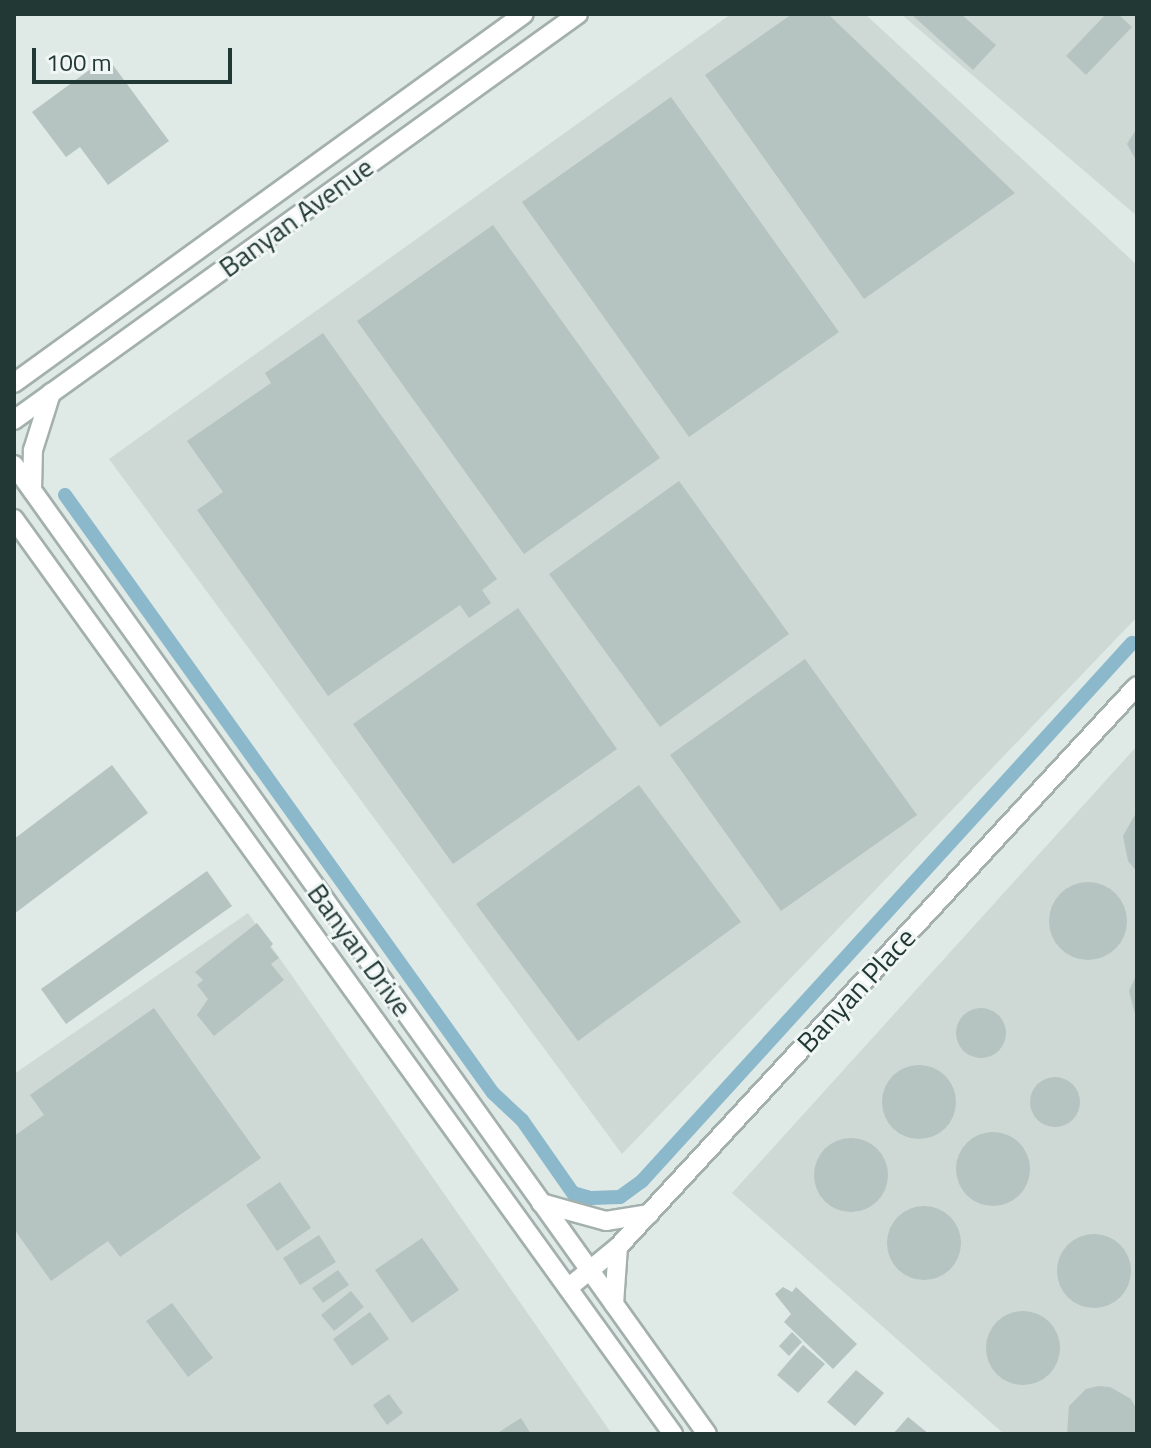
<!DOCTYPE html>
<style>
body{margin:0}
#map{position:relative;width:1151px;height:1448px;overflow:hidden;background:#dfe9e6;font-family:"Titillium Web",sans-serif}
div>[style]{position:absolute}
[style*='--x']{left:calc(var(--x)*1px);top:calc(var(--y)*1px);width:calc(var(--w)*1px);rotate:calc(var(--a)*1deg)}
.built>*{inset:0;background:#ced9d5}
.canal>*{height:14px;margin:-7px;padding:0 7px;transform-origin:7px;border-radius:7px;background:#8bb8cb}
.building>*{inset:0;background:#b5c4c0}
.round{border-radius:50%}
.roads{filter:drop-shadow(2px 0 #a3b0ad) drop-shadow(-2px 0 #a3b0ad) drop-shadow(0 2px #a3b0ad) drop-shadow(0 -2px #a3b0ad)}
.tertiary>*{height:18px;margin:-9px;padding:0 9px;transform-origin:9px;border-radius:9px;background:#fff}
span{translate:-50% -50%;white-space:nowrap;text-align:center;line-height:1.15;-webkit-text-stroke:6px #eff6f4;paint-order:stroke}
.street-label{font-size:28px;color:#223835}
.frame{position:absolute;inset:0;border:16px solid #223835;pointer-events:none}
.scale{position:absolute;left:32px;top:48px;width:200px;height:36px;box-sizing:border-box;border:4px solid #223835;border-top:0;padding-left:10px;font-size:24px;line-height:28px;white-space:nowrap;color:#223835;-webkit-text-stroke:6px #eff6f4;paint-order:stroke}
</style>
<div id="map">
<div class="built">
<div style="clip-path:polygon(731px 14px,865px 14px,1137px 265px,1137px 617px,622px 1154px,109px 459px)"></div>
<div style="clip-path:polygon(901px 14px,1137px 14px,1137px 216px)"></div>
<div style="clip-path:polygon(1137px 746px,1137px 1434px,1004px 1434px,732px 1193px)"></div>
<div style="clip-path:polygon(248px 913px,612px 1434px,14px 1434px,14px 1074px)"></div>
</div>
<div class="canal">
<div style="--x:65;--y:495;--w:735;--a:54.41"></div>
<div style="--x:493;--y:1093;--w:40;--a:43"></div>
<div style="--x:522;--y:1120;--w:89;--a:55.1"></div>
<div style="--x:573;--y:1193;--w:19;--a:16"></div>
<div style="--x:591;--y:1198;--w:29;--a:-2"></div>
<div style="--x:620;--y:1197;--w:27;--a:-36"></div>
<div style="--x:642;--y:1181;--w:728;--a:-47.67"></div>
</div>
<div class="building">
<div style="clip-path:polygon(792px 14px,828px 14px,1015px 193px,864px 299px,705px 75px)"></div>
<div style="clip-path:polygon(911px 14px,961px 14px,996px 45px,973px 70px)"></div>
<div style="clip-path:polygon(1106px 14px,1118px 14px,1132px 27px,1086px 75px,1066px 56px)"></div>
<div style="clip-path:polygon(107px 57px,169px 141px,108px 185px,80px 147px,66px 157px,32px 112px)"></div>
<div style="clip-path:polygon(671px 97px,839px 332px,689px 437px,522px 202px)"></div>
<div style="clip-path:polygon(1137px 128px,1137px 162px,1127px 144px)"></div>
<div style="clip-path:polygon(493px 225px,660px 458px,524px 554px,357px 321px)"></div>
<div style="clip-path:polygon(323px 333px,497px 579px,482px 590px,491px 603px,469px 618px,460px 605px,328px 696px,197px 510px,223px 492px,187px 441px,271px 383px,265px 373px)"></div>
<div style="clip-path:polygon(679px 481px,789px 634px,660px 727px,549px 574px)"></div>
<div style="clip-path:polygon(518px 608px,617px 749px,453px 864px,353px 724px)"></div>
<div style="clip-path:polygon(805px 659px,917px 815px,781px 911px,670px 755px)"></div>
<div style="clip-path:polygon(112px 765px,148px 813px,14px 914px,14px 839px)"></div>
<div style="clip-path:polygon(639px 785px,741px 922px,578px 1041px,476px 904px)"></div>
<div style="clip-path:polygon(1137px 811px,1137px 872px,1128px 861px,1123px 836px)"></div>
<div style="clip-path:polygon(207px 871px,232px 906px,66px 1024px,41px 989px)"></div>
<div class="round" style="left:1049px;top:882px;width:78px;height:78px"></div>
<div style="clip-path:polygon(257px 923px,273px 944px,270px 947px,279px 958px,271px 964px,284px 980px,214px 1036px,197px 1015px,208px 999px,197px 985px,203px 980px,195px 972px)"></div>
<div style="clip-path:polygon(1137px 973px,1137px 1021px,1129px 991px)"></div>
<div class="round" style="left:956px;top:1008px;width:50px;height:50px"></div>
<div style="clip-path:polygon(154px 1008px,261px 1158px,120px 1257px,108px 1241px,51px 1281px,14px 1229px,14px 1136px,44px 1115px,30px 1095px)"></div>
<div class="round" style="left:882px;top:1065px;width:74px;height:74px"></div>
<div class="round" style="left:1030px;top:1077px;width:50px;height:50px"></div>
<div class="round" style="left:956px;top:1132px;width:74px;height:74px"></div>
<div class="round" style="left:814px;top:1138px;width:74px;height:74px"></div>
<div style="clip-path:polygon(280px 1182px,311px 1228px,277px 1251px,246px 1205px)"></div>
<div class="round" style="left:887px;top:1206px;width:74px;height:74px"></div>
<div class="round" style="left:1057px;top:1234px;width:74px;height:74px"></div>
<div style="clip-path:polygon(319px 1235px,336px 1262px,300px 1285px,283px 1258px)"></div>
<div style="clip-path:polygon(422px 1238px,459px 1290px,412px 1323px,375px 1270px)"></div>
<div style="clip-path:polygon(338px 1270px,349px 1285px,323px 1303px,312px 1288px)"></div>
<div style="clip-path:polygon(783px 1287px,792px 1292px,796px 1287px,857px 1344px,833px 1369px,784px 1322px,791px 1314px,775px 1294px)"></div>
<div style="clip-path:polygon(351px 1291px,364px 1307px,334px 1331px,321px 1315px)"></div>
<div style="clip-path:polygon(172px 1303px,213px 1358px,188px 1377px,146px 1321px)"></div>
<div class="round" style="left:986px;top:1311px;width:74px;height:74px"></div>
<div style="clip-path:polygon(370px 1312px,389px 1339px,352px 1366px,333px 1339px)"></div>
<div style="clip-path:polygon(792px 1332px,802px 1342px,789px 1356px,779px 1346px)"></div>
<div style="clip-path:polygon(803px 1345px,825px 1364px,798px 1393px,777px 1375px)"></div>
<div style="clip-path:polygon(856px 1370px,884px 1393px,855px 1426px,827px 1402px)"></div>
<div style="clip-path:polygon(1098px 1386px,1110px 1387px,1131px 1399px,1137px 1410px,1137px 1434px,1067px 1434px,1069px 1406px,1086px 1389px)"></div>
<div style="clip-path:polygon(389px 1394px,403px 1413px,387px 1425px,373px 1405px)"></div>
<div style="clip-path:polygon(908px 1417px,929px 1434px,893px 1434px)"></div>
<div style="clip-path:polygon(521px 1418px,531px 1434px,496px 1434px)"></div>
</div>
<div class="roads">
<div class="tertiary">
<div style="--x:14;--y:383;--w:629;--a:-35.89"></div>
<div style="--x:14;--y:420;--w:695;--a:-35.75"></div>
<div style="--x:14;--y:465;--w:1191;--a:54.43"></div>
<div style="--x:32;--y:490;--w:40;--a:-88.6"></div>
<div style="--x:33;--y:450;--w:60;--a:-72.5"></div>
<div style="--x:14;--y:519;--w:1128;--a:54.24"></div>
<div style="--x:541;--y:1203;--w:67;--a:15.5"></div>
<div style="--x:606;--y:1221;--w:44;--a:-9.2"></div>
<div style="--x:568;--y:1288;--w:65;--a:-39.4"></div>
<div style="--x:618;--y:1247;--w:764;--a:-47.23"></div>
<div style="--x:614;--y:1304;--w:57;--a:-86"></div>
</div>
</div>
<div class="street-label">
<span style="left:296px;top:217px;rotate:-36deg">Banyan Avenue</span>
<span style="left:360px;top:950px;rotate:54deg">Banyan Drive</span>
<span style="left:856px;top:990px;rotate:-47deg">Banyan Place</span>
</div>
<div class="frame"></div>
<div class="scale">100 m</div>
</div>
